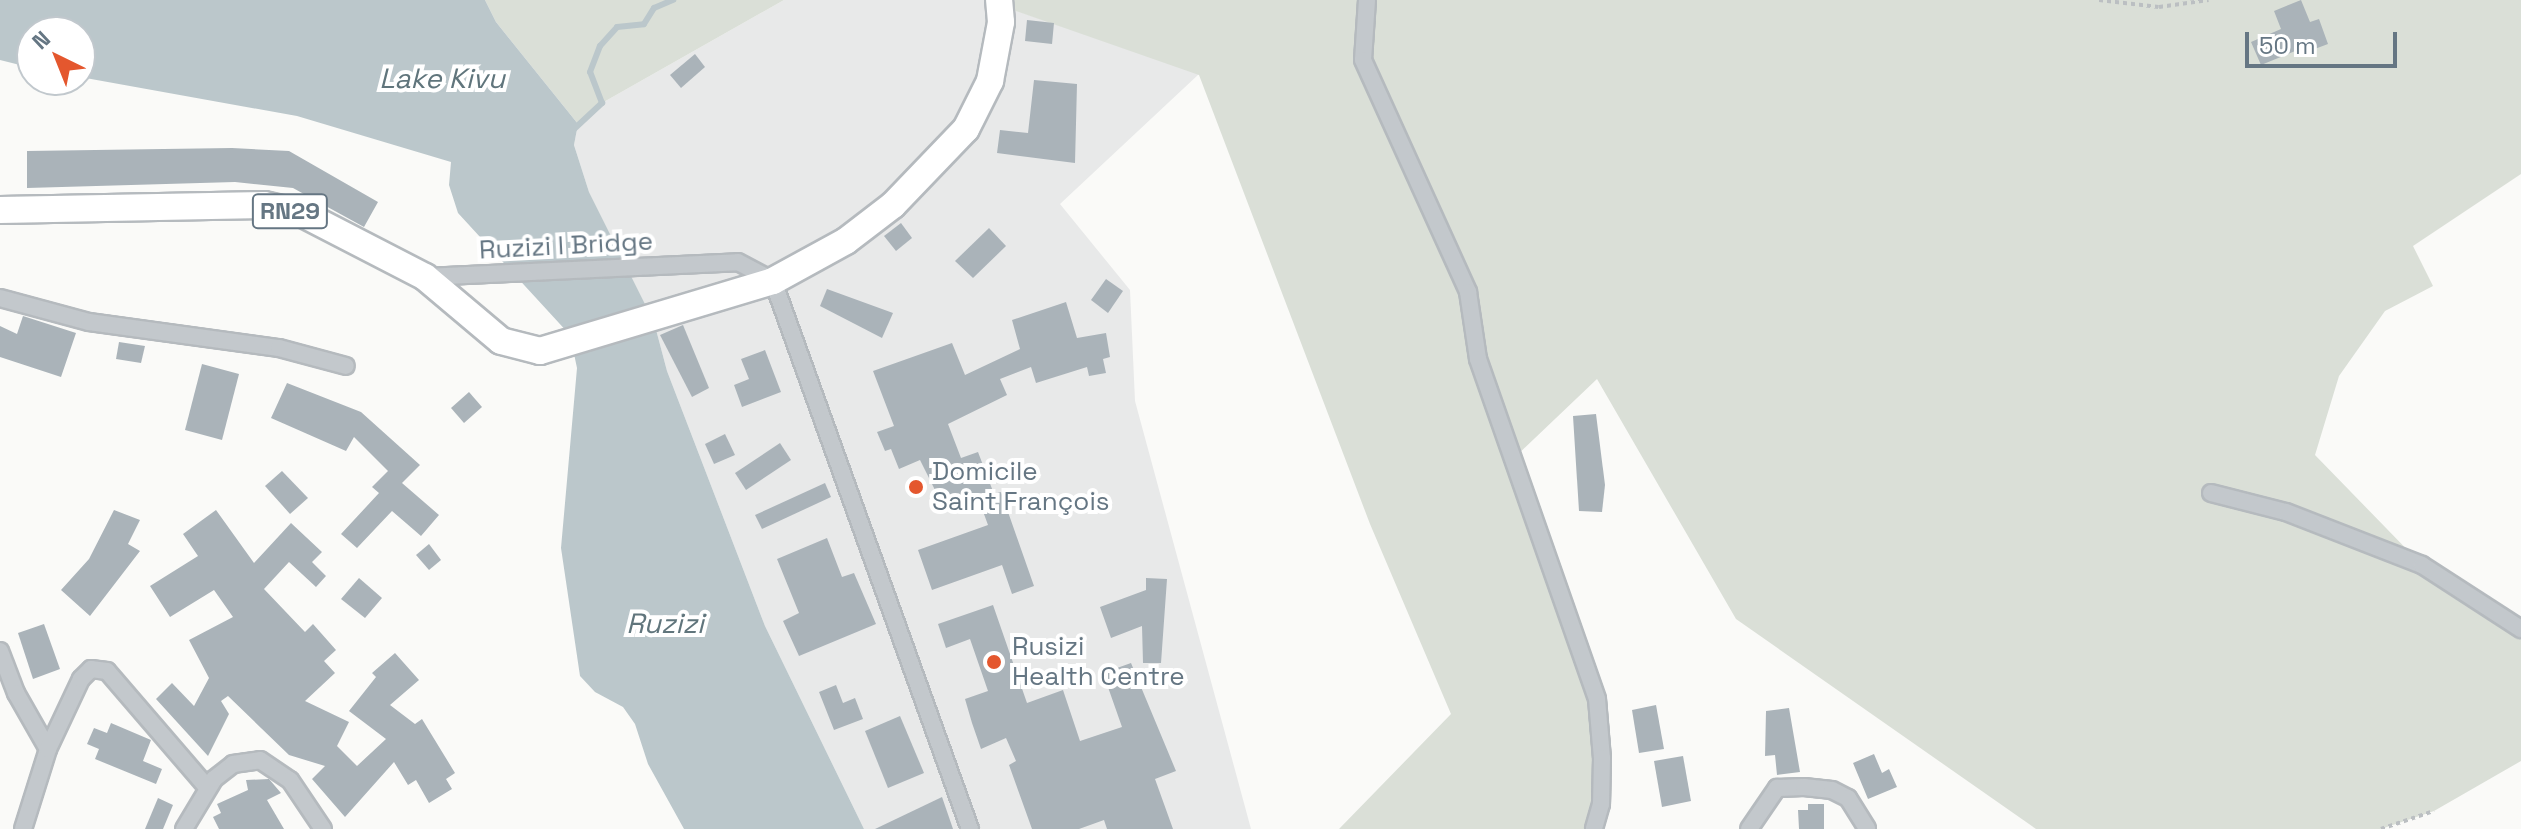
<!DOCTYPE html>
<meta charset="utf-8">
<style>
body{margin:0}
#map{position:relative;width:2521px;height:829px;overflow:hidden;background:#fafaf8;font-family:"Space Grotesk",sans-serif}
div>[style]{position:absolute}
[style*='--x']{left:calc(var(--x)*1px);top:calc(var(--y)*1px);width:calc(var(--w)*1px);rotate:calc(var(--a)*1deg)}
.built>*{inset:0;background:#e8e9e9}
.green>*{inset:0;background:#dadfd7}
.water>*{inset:0;background:#bbc7cb}
.stream>*{height:6px;margin:-3px;padding:0 3px;transform-origin:3px;border-radius:3px;background:#bbc7cb}
.building>*{inset:0;background:#aab3b9}
.path>*{height:4px;margin-top:-2px;transform-origin:0;background:repeating-linear-gradient(90deg,#bbbfc2 0 4px,transparent 0 8px)}
.roads{filter:drop-shadow(2px 0 #b5babe) drop-shadow(-2px 0 #b5babe) drop-shadow(0 2px #b5babe) drop-shadow(0 -2px #b5babe)}
.minor>*{height:16px;margin:-8px;padding:0 8px;transform-origin:8px;border-radius:8px;background:#c3c8cc}
.primary>*{height:26px;margin:-13px;padding:0 13px;transform-origin:13px;border-radius:13px;background:#fff}
.dots>*{width:22px;height:22px;translate:-50% -50%;box-sizing:border-box;border:4px solid #fff;border-radius:50%}
span{translate:-50% -50%;white-space:nowrap;text-align:center;line-height:1.15;-webkit-text-stroke:8px #fff;paint-order:stroke}
.shield-label span{padding:2px 6px;background:#fff;border:2px solid;border-radius:6px;-webkit-text-stroke-width:0}
.shield-label{font-size:24px;color:#657683;font-weight:700}
.street-label{font-size:26px;color:#657683}
.poi-label{font-size:26px;color:#657683}
.left{translate:0 -50%;text-align:left}
.water-label{font-size:28px;color:#60757c;font-style:italic}
.north{position:absolute;left:16px;top:16px;width:80px;height:80px;box-sizing:border-box;background:#fff;border:2px solid #c1c8cd;border-radius:50%;rotate:317deg;font-size:22px;font-weight:700;line-height:32px;text-align:center;color:#657683}
.north::after{content:'';display:block;margin:auto;width:28px;height:36px;background:#e4572e;clip-path:polygon(50% 0,100% 100%,50% 72%,0 100%)}
.scale{position:absolute;left:2245px;top:32px;width:152px;height:36px;box-sizing:border-box;border:4px solid #657683;border-top:0;padding-left:10px;font-size:24px;line-height:28px;white-space:nowrap;color:#657683;-webkit-text-stroke:6px #fff;paint-order:stroke}
</style>
<div id="map">
<div class="built">
<div style="clip-path:polygon(784px 0,999px 0,1000px 5px,1199px 74px,1060px 204px,1130px 290px,1135px 401px,1251px 829px,864px 829px,765px 626px,667px 371px,654px 322px,589px 192px,574px 145px,578px 124px,602px 103px)"></div>
</div>
<div class="green">
<div style="clip-path:polygon(485px 0,784px 0,602px 103px,578px 124px,496px 22px)"></div>
<div style="clip-path:polygon(999px 0,2521px 0,2521px 174px,2413px 246px,2433px 286px,2385px 311px,2339px 376px,2315px 455px,2422px 565px,2521px 629px,2521px 761px,2434px 811px,2381px 829px,2036px 829px,1736px 619px,1597px 379px,1514px 458px,1597px 699px,1594px 829px,1339px 829px,1451px 714px,1370px 524px,1199px 75px,999px 5px)"></div>
</div>
<div class="water">
<div style="clip-path:polygon(0 0,485px 0,496px 22px,578px 124px,574px 145px,589px 192px,654px 322px,667px 371px,765px 626px,864px 829px,684px 829px,648px 764px,635px 724px,623px 707px,595px 692px,580px 676px,561px 548px,577px 368px,570px 335px,458px 213px,449px 185px,451px 162px,297px 116px,80px 77px,80px 32px,32px 32px,32px 68px,0 60px)"></div>
</div>
<div class="stream">
<div style="--x:573;--y:130;--w:40;--a:-43"></div>
<div style="--x:602;--y:103;--w:33;--a:-111"></div>
<div style="--x:590;--y:72;--w:28;--a:-69"></div>
<div style="--x:600;--y:46;--w:25;--a:-48"></div>
<div style="--x:617;--y:27;--w:27;--a:-6"></div>
<div style="--x:644;--y:24;--w:19;--a:-58"></div>
<div style="--x:654;--y:8;--w:21;--a:-23"></div>
</div>
<div class="building">
<div style="clip-path:polygon(2301px 0,2310px 22px,2319px 19px,2328px 44px,2312px 50px,2310px 45px,2261px 65px,2251px 42px,2281px 29px,2274px 11px)"></div>
<div style="clip-path:polygon(1027px 20px,1054px 23px,1052px 44px,1025px 41px)"></div>
<div style="clip-path:polygon(695px 54px,705px 67px,681px 88px,670px 75px)"></div>
<div style="clip-path:polygon(1034px 80px,1077px 84px,1075px 163px,997px 153px,1000px 130px,1028px 133px)"></div>
<div style="clip-path:polygon(232px 148px,289px 151px,378px 202px,364px 227px,293px 188px,235px 182px,27px 188px,27px 151px)"></div>
<div style="clip-path:polygon(901px 223px,912px 238px,896px 251px,884px 236px)"></div>
<div style="clip-path:polygon(989px 228px,1006px 246px,973px 278px,955px 261px)"></div>
<div style="clip-path:polygon(1106px 279px,1123px 291px,1108px 313px,1091px 300px)"></div>
<div style="clip-path:polygon(827px 289px,893px 313px,882px 338px,820px 306px)"></div>
<div style="clip-path:polygon(1066px 302px,1077px 338px,1106px 333px,1110px 357px,1103px 359px,1106px 373px,1089px 376px,1087px 367px,1036px 383px,1031px 367px,1000px 379px,1007px 395px,948px 424px,961px 458px,978px 452px,994px 494px,1001px 492px,1034px 586px,1012px 594px,1002px 565px,932px 590px,918px 550px,988px 525px,977px 495px,944px 508px,920px 460px,899px 469px,891px 449px,885px 451px,877px 432px,894px 426px,873px 371px,952px 343px,965px 375px,1020px 349px,1012px 320px)"></div>
<div style="clip-path:polygon(23px 316px,76px 333px,61px 377px,0 357px,0 326px,17px 334px)"></div>
<div style="clip-path:polygon(683px 325px,709px 388px,692px 397px,660px 335px)"></div>
<div style="clip-path:polygon(119px 342px,145px 346px,141px 363px,116px 359px)"></div>
<div style="clip-path:polygon(765px 350px,781px 392px,742px 407px,734px 385px,749px 379px,741px 359px)"></div>
<div style="clip-path:polygon(202px 364px,239px 374px,222px 440px,185px 430px)"></div>
<div style="clip-path:polygon(287px 383px,361px 412px,420px 465px,402px 483px,439px 515px,421px 536px,392px 511px,357px 548px,341px 534px,379px 493px,372px 487px,388px 471px,354px 437px,346px 451px,271px 418px)"></div>
<div style="clip-path:polygon(469px 392px,482px 407px,464px 423px,451px 408px)"></div>
<div style="clip-path:polygon(1596px 414px,1605px 485px,1602px 512px,1579px 511px,1573px 416px)"></div>
<div style="clip-path:polygon(725px 434px,735px 455px,714px 464px,705px 444px)"></div>
<div style="clip-path:polygon(780px 443px,791px 460px,746px 490px,735px 473px)"></div>
<div style="clip-path:polygon(282px 471px,308px 498px,290px 514px,265px 486px)"></div>
<div style="clip-path:polygon(825px 483px,831px 497px,762px 529px,755px 515px)"></div>
<div style="clip-path:polygon(114px 510px,140px 520px,128px 544px,140px 551px,90px 616px,61px 590px,89px 559px)"></div>
<div style="clip-path:polygon(216px 510px,254px 563px,291px 523px,322px 552px,312px 562px,326px 576px,316px 587px,289px 562px,264px 589px,305px 632px,313px 624px,336px 650px,324px 661px,335px 673px,305px 701px,349px 722px,337px 746px,357px 766px,386px 739px,349px 711px,376px 677px,372px 673px,395px 653px,419px 680px,390px 705px,415px 724px,422px 719px,455px 773px,446px 779px,452px 789px,429px 803px,416px 780px,408px 785px,394px 762px,345px 817px,312px 779px,325px 766px,289px 755px,228px 696px,221px 701px,229px 714px,208px 756px,156px 699px,172px 683px,194px 706px,209px 678px,189px 640px,233px 617px,214px 590px,170px 617px,150px 586px,198px 556px,183px 534px)"></div>
<div style="clip-path:polygon(827px 538px,842px 577px,854px 573px,876px 624px,799px 656px,783px 621px,799px 613px,777px 559px)"></div>
<div style="clip-path:polygon(429px 544px,441px 560px,429px 570px,416px 555px)"></div>
<div style="clip-path:polygon(359px 578px,382px 598px,365px 618px,341px 599px)"></div>
<div style="clip-path:polygon(1146px 578px,1167px 579px,1161px 663px,1143px 663px,1142px 626px,1111px 638px,1100px 607px,1146px 590px)"></div>
<div style="clip-path:polygon(993px 605px,1027px 703px,1063px 690px,1080px 741px,1122px 727px,1103px 673px,1131px 663px,1176px 771px,1155px 779px,1173px 829px,1107px 829px,1104px 820px,1079px 829px,1032px 829px,1009px 765px,1016px 761px,1006px 738px,981px 749px,972px 723px,965px 699px,988px 691px,970px 639px,946px 648px,938px 624px)"></div>
<div style="clip-path:polygon(44px 624px,60px 669px,33px 679px,18px 633px)"></div>
<div style="clip-path:polygon(836px 685px,843px 703px,855px 698px,863px 719px,834px 730px,819px 692px)"></div>
<div style="clip-path:polygon(1656px 705px,1664px 749px,1639px 753px,1632px 710px)"></div>
<div style="clip-path:polygon(1789px 708px,1800px 772px,1777px 775px,1775px 755px,1765px 756px,1766px 711px)"></div>
<div style="clip-path:polygon(900px 716px,924px 773px,888px 788px,865px 731px)"></div>
<div style="clip-path:polygon(111px 723px,151px 740px,143px 761px,162px 769px,156px 784px,95px 759px,99px 749px,87px 744px,94px 728px,107px 733px)"></div>
<div style="clip-path:polygon(1874px 754px,1882px 773px,1889px 769px,1897px 787px,1868px 799px,1853px 763px)"></div>
<div style="clip-path:polygon(1683px 756px,1691px 801px,1662px 807px,1654px 761px)"></div>
<div style="clip-path:polygon(269px 779px,281px 793px,267px 800px,284px 829px,219px 829px,213px 817px,221px 813px,217px 804px,248px 790px,246px 780px)"></div>
<div style="clip-path:polygon(942px 797px,953px 829px,875px 829px)"></div>
<div style="clip-path:polygon(158px 798px,173px 805px,163px 829px,145px 829px)"></div>
<div style="clip-path:polygon(1808px 804px,1824px 804px,1824px 829px,1799px 829px,1798px 810px,1808px 810px)"></div>
</div>
<div class="path">
<div style="--x:2099;--y:0;--w:60;--a:6.7"></div>
<div style="--x:2159;--y:7;--w:50;--a:-8"></div>
<div style="--x:2381;--y:829;--w:56;--a:-18.8"></div>
</div>
<div class="roads">
<div class="minor">
<div style="--x:1367;--y:0;--w:60;--a:93.8"></div>
<div style="--x:1363;--y:60;--w:255;--a:65.6"></div>
<div style="--x:1468;--y:292;--w:68;--a:81.5"></div>
<div style="--x:1478;--y:359;--w:360;--a:70.7"></div>
<div style="--x:1597;--y:699;--w:59;--a:85.2"></div>
<div style="--x:1602;--y:758;--w:46;--a:91.2"></div>
<div style="--x:1601;--y:804;--w:26;--a:106"></div>
<div style="--x:425;--y:277;--w:313;--a:-2.7"></div>
<div style="--x:738;--y:262;--w:40;--a:28"></div>
<div style="--x:773;--y:281;--w:582;--a:70.23"></div>
<div style="--x:0;--y:298;--w:92;--a:15.1"></div>
<div style="--x:89;--y:322;--w:192;--a:7.8"></div>
<div style="--x:279;--y:348;--w:69;--a:15"></div>
<div style="--x:2211;--y:493;--w:77;--a:14.2"></div>
<div style="--x:2286;--y:512;--w:146;--a:21.3"></div>
<div style="--x:2422;--y:565;--w:118;--a:32.9"></div>
<div style="--x:0;--y:651;--w:45;--a:69.1"></div>
<div style="--x:16;--y:693;--w:64;--a:60.3"></div>
<div style="--x:23;--y:829;--w:84;--a:-72.6"></div>
<div style="--x:48;--y:749;--w:77;--a:-64.8"></div>
<div style="--x:81;--y:679;--w:14;--a:-45"></div>
<div style="--x:91;--y:669;--w:16;--a:7"></div>
<div style="--x:107;--y:671;--w:152;--a:49.3"></div>
<div style="--x:184;--y:829;--w:58;--a:-59"></div>
<div style="--x:214;--y:779;--w:24;--a:-38"></div>
<div style="--x:233;--y:764;--w:27;--a:-8"></div>
<div style="--x:260;--y:760;--w:36;--a:34"></div>
<div style="--x:290;--y:780;--w:59;--a:56"></div>
<div style="--x:1749;--y:829;--w:50;--a:-55.7"></div>
<div style="--x:1777;--y:788;--w:27;--a:-2"></div>
<div style="--x:1804;--y:787;--w:28;--a:6"></div>
<div style="--x:1832;--y:790;--w:18;--a:27"></div>
<div style="--x:1848;--y:798;--w:36;--a:58"></div>
</div>
<div class="primary">
<div style="--x:0;--y:210;--w:264;--a:-1.1"></div>
<div style="--x:264;--y:205;--w:40;--a:13"></div>
<div style="--x:303;--y:214;--w:137;--a:27.3"></div>
<div style="--x:425;--y:277;--w:99;--a:40.1"></div>
<div style="--x:501;--y:341;--w:40;--a:14.4"></div>
<div style="--x:540;--y:351;--w:243;--a:-16.7"></div>
<div style="--x:773;--y:281;--w:83;--a:-28.7"></div>
<div style="--x:846;--y:241;--w:59;--a:-37.5"></div>
<div style="--x:893;--y:205;--w:105;--a:-46.2"></div>
<div style="--x:966;--y:129;--w:54;--a:-63.4"></div>
<div style="--x:990;--y:81;--w:60;--a:-79.4"></div>
<div style="--x:1001;--y:22;--w:22;--a:-95"></div>
</div>
</div>
<div class="dots">
<div style="left:916px;top:487px;background:#e4572e"></div>
<div style="left:994px;top:662px;background:#e4572e"></div>
</div>
<div class="shield-label">
<span style="left:290px;top:211px">RN29</span>
</div>
<div class="street-label">
<span style="left:566px;top:246px;rotate:-3deg">Ruzizi I Bridge</span>
</div>
<div class="poi-label">
<span class="left" style="left:932px;top:487px">Domicile<br>Saint François</span>
<span class="left" style="left:1012px;top:662px">Rusizi<br>Health Centre</span>
</div>
<div class="water-label">
<span style="left:442px;top:78px">Lake Kivu</span>
<span style="left:665px;top:623px">Ruzizi</span>
</div>
<div class="north">N</div>
<div class="scale">50 m</div>
</div>
